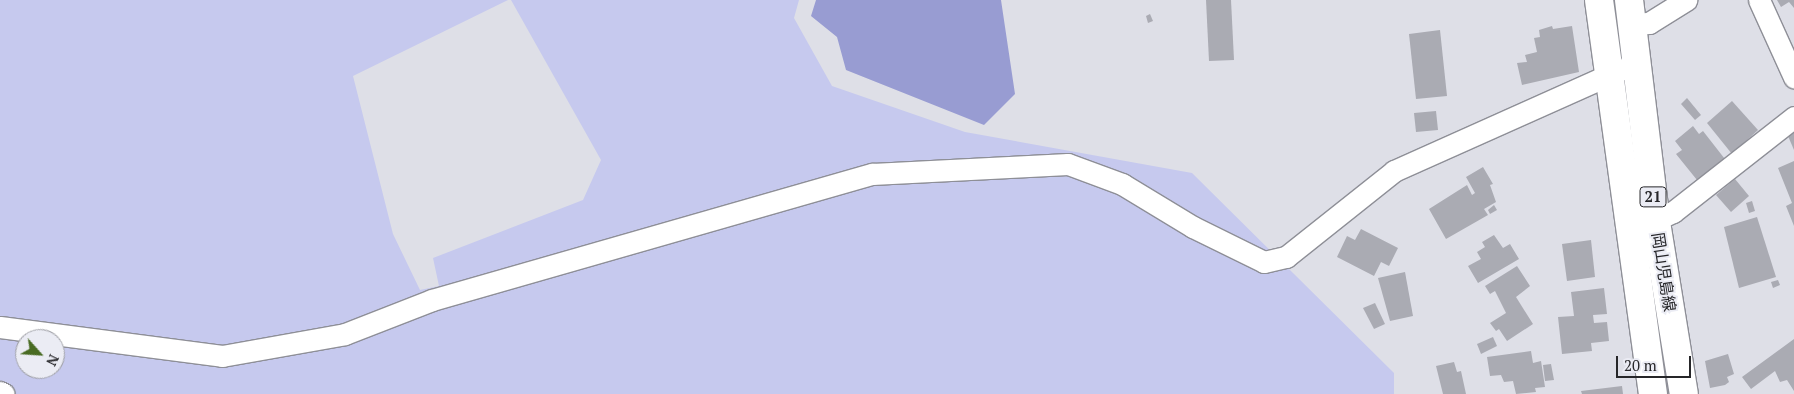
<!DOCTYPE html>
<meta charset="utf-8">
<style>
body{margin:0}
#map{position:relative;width:1794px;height:394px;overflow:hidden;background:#dedfe7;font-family:"PT Serif","Noto Sans JP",serif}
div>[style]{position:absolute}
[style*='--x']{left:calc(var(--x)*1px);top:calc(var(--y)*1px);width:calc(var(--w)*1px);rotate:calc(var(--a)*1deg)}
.green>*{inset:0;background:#c6c9ee}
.water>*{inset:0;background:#989cd2}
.building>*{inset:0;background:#aaabb3}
.roads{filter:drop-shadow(1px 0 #8e8f97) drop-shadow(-1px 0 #8e8f97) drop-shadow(0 1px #8e8f97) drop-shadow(0 -1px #8e8f97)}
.street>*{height:21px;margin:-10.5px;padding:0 10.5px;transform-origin:10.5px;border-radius:10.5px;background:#fff}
.primary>*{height:28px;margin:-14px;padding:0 14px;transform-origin:14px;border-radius:14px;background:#fff}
span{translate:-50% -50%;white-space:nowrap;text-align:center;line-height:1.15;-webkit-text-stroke:4px #ebecf4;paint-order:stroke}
.shield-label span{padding:1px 4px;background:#ebecf4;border:1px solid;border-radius:4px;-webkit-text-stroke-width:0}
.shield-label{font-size:15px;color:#262629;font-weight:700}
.street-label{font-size:16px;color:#262629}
.north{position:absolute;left:15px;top:329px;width:50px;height:50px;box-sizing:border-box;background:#ebecf4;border:1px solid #9c9da3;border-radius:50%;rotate:116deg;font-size:14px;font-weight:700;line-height:20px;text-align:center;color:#262629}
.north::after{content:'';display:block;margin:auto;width:18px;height:22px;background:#496b23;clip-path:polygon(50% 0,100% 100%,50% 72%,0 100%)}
.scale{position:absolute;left:1616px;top:356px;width:75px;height:22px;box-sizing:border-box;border:2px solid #262629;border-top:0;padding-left:6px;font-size:15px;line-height:18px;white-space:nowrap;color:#262629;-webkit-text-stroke:4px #ebecf4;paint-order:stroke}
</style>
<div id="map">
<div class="green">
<div style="clip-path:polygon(evenodd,0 0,508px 0,353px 76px,393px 234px,420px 290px,439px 286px,433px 258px,583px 200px,601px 160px,511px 0,799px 0,794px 18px,832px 86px,965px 132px,1192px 173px,1394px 373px,1394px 394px,0 394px,0 0,25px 339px,55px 339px,55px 369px,25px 369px,25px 339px)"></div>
</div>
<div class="water">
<div style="clip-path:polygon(816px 0,1001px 0,1015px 94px,984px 125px,846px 70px,837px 37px,811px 16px)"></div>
</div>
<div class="building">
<div style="clip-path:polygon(1206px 0,1231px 0,1234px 60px,1209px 61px)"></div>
<div style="clip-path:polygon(1777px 0,1794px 0,1794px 8px,1789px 2px,1781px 7px)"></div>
<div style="clip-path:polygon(1150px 14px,1153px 21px,1148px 23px,1146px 16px)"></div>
<div style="clip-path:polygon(1552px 26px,1553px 29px,1572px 26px,1579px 72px,1522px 85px,1517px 63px,1527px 62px,1525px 55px,1537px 52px,1534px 38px,1540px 37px,1539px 30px)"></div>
<div style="clip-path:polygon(1440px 30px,1447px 96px,1416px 99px,1409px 34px)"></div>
<div style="clip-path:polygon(1687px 98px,1701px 115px,1695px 120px,1681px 104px)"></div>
<div style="clip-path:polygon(1732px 101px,1758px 130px,1732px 154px,1707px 123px)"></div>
<div style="clip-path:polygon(1436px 111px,1438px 130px,1416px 132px,1414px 113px)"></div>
<div style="clip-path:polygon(1794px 122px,1794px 150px,1785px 129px)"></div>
<div style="clip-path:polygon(1693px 126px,1699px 134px,1703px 131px,1728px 163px,1697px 180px,1676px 154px,1682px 150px,1675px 141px)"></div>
<div style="clip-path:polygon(1794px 161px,1794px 226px,1786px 206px,1792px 203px,1778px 168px)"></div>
<div style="clip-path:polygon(1483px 167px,1493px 184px,1490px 185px,1496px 202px,1484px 209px,1488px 215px,1446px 239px,1429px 209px,1467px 185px,1472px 195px,1475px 193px,1466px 177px)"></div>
<div style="clip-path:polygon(1735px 179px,1749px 196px,1731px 212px,1716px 195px)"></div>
<div style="clip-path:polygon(1752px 201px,1755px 211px,1749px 213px,1746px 203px)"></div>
<div style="clip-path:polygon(1494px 205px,1497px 210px,1490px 214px,1488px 210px)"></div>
<div style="clip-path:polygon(1757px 217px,1776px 277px,1739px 288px,1724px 227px)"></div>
<div style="clip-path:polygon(1361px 229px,1398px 248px,1389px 266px,1381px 262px,1374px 276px,1337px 257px,1347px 236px,1355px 240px)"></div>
<div style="clip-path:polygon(1494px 235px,1503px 248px,1510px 244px,1519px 259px,1478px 283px,1468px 266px,1481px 259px,1477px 252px,1485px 247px,1482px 242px)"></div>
<div style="clip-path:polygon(1591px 240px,1595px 277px,1567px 281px,1562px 244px)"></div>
<div style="clip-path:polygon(1517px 266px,1530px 286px,1516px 297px,1533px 324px,1507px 341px,1499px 329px,1496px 331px,1490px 323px,1506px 313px,1495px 291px,1490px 294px,1485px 286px)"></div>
<div style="clip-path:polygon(1405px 272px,1413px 316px,1390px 321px,1378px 278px)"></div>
<div style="clip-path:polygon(1778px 280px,1780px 285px,1773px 288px,1771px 282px)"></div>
<div style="clip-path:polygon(1604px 288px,1607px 314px,1593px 315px,1594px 323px,1607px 322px,1609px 341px,1591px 343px,1592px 351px,1562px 354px,1558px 317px,1574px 316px,1571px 292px)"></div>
<div style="clip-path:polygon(1375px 303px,1385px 324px,1374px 329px,1363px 308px)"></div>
<div style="clip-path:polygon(1493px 337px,1497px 346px,1481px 354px,1477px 344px)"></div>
<div style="clip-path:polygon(1794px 339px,1794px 391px,1787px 380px,1780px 382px,1775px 371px,1751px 389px,1742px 377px)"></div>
<div style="clip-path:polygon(1531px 351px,1533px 363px,1541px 361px,1545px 387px,1535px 388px,1536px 392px,1516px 394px,1513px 381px,1504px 382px,1501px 375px,1490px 376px,1487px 357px)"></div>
<div style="clip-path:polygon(1728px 354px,1734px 374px,1727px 377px,1729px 382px,1725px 385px,1710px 388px,1705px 361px)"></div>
<div style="clip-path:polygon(1454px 362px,1457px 372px,1461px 371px,1466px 394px,1443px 394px,1436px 366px)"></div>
<div style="clip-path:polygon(1551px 364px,1554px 380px,1545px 381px,1543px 365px)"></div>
<div style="clip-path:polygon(1622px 386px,1623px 394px,1582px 394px,1581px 391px)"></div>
</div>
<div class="roads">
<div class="street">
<div style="--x:1759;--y:0;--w:85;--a:65.6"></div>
<div style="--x:1632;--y:24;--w:17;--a:-3"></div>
<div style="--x:1649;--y:23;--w:44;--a:-31.9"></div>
<div style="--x:1643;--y:226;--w:33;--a:-25"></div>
<div style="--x:1673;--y:212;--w:154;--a:-38.1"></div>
<div style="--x:0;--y:327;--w:224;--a:7.4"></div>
<div style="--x:222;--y:356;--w:125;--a:-10.1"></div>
<div style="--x:345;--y:334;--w:93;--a:-21.3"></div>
<div style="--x:432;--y:300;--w:458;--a:-16"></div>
<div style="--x:872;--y:174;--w:196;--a:-2.9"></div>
<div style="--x:1068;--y:164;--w:58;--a:20.3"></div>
<div style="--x:1122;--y:184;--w:83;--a:31.2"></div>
<div style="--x:1193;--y:227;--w:79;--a:26.2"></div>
<div style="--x:1264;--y:262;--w:23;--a:-13"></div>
<div style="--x:1286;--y:257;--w:138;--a:-38.5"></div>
<div style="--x:1394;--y:171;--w:250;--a:-24.1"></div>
<div style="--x:0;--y:392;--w:4;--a:27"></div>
</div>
<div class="primary">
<div style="--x:1599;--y:0;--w:398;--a:82.2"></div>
<div style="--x:1629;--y:0;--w:224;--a:83.1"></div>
<div style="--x:1656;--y:222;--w:174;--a:80.8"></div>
</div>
</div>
<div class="shield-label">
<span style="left:1653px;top:197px">21</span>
</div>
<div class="street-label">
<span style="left:1664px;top:272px;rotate:81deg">岡山児島線</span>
</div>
<div class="north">N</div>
<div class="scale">20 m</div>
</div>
